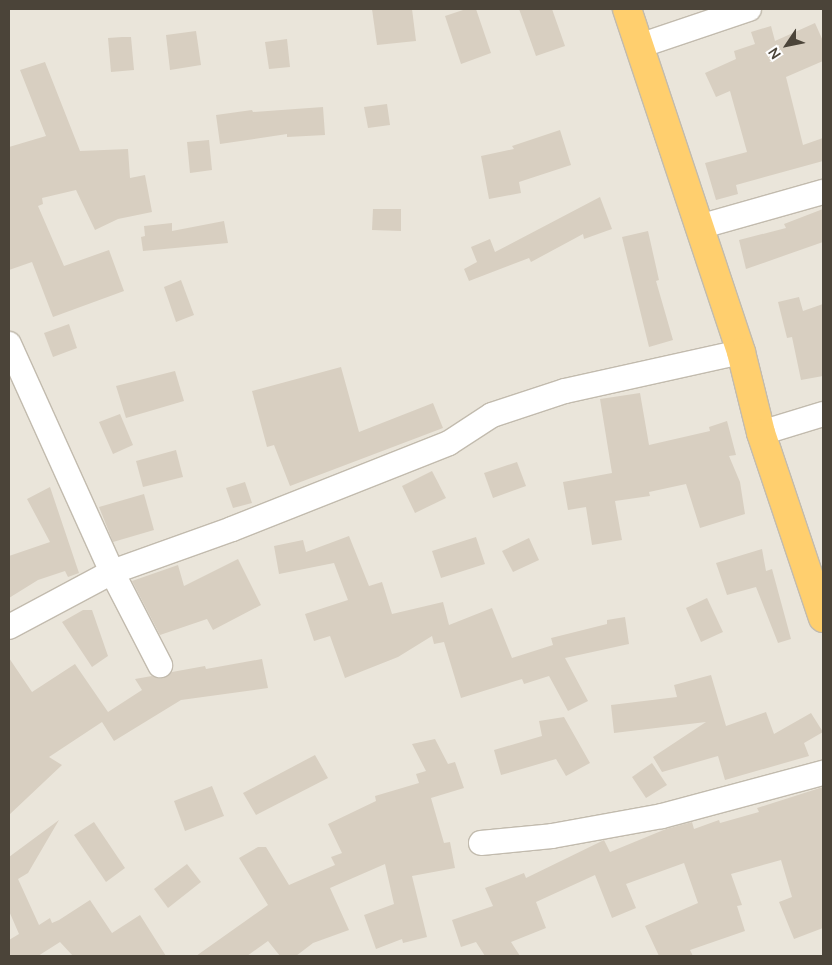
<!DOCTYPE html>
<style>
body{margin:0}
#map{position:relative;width:832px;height:965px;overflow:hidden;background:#f6f3ec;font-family:Manrope,sans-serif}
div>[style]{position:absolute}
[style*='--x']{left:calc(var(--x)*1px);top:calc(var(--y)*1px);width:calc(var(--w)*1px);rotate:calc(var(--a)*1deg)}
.residential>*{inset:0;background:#eae5da}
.building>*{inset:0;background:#d8cfc1}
.roads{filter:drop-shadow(1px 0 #c2bbae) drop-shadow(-1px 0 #c2bbae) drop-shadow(0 1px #c2bbae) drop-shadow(0 -1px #c2bbae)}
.minor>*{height:24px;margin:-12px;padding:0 12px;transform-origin:12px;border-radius:12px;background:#fff}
.highway>*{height:28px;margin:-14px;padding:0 14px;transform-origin:14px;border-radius:14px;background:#ffcf6e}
span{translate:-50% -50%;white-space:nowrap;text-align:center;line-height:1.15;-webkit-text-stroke:4px #fff;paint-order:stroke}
.frame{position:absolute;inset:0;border:10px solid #4b4439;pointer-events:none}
.north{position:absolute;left:762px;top:20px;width:50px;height:50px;-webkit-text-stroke:4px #fff;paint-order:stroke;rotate:236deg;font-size:14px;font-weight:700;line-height:20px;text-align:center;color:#4b4439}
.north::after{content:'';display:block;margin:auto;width:18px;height:22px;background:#4b4439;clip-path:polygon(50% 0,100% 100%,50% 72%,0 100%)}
</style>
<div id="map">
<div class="residential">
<div style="clip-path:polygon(9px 9px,823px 9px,823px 956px,9px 956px)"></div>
</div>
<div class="building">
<div style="clip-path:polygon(372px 9px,412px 9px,416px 41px,377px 45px)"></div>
<div style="clip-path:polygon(466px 9px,476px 9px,491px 53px,461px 64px,445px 16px)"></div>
<div style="clip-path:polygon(519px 9px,552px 9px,565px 46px,536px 56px)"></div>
<div style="clip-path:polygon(815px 23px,823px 41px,823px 61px,786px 77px,803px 145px,823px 138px,823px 161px,736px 185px,738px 194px,716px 200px,705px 163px,747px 152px,730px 91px,716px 97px,705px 73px,736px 59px,734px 51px,755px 44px,751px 32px,771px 26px,775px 41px)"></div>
<div style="clip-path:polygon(196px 31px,201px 65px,170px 70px,166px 35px)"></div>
<div style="clip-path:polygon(122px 37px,131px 37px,134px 70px,111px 72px,108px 38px)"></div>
<div style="clip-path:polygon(287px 39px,290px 67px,269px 69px,265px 42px)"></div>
<div style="clip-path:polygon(45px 62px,80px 151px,128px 149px,130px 178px,145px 175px,152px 212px,118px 219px,95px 230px,76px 190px,42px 198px,43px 204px,38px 206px,64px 266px,109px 250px,124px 291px,53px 317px,32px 262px,9px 270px,9px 147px,46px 136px,20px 70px)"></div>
<div style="clip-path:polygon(387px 104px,390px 125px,368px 128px,364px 107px)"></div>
<div style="clip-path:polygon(323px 107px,325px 135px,287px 137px,287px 134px,220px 144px,216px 115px,252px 110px,253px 112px)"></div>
<div style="clip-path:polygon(560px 130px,571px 165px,519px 182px,521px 193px,489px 199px,481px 156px,514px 149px,512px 146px)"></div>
<div style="clip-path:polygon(209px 140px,212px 170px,190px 173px,187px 142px)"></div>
<div style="clip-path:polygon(600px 197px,612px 229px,584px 239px,583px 234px,531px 262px,529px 258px,469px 281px,464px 269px,477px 262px,471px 247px,490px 239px,495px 252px)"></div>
<div style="clip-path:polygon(373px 209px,401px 209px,401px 231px,372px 230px)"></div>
<div style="clip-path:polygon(823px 209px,823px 242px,746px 269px,739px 240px,786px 228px,784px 224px)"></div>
<div style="clip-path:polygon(224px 221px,228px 243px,143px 251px,141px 237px,145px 236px,144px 226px,172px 223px,172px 231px)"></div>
<div style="clip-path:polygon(648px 231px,659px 280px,656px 281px,673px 340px,649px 347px,622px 237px)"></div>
<div style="clip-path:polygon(181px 280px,194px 315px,176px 322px,164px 287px)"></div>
<div style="clip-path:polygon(799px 297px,803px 311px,823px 304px,823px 376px,801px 380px,792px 337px,787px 338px,778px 302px)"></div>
<div style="clip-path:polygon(69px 324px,77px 348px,53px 357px,44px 333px)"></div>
<div style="clip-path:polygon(341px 367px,359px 432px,433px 403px,443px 428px,290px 486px,274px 445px,267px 447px,252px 391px)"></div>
<div style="clip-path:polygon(175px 371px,184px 401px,126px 418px,116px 386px)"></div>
<div style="clip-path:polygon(640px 393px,649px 445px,710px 431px,709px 427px,727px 421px,736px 455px,729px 456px,740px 482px,745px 514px,700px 528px,686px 484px,649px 492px,650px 496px,615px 501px,622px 540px,592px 545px,586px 507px,568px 510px,563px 482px,612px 473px,600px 399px)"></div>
<div style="clip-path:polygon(120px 414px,133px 445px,113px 454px,99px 422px)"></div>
<div style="clip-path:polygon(176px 450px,183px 477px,143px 487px,136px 461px)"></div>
<div style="clip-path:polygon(517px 462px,526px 486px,493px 498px,484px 473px)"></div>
<div style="clip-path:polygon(432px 471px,446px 498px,415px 513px,402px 486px)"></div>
<div style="clip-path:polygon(245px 482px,252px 503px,233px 508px,226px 488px)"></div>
<div style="clip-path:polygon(50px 487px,79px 573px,68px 577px,65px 571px,38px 580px,9px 598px,9px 556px,50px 542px,27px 499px)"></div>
<div style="clip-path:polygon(144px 494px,154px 530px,113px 542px,99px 507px)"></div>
<div style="clip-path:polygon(349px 536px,369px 586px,382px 582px,392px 614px,443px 602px,449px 625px,492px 608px,512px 658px,553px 645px,551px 638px,607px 624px,607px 620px,625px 617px,629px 644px,565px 658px,588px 701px,568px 711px,549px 676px,524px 684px,522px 679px,461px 698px,444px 642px,434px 644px,432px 636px,398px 657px,345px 678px,330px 636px,314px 641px,305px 614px,348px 600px,334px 563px,279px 574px,274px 546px,303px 540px,306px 552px)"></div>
<div style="clip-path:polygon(476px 537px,485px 564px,441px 578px,432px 551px)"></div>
<div style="clip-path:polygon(529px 538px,539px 560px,513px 572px,502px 551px)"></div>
<div style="clip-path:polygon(762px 549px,766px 571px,772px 569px,791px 639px,778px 643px,756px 587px,727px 595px,716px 563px)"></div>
<div style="clip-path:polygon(238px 559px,261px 605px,213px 630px,207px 619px,160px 635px,132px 581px,178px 565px,184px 586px)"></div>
<div style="clip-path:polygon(707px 598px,723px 632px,701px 642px,686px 608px)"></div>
<div style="clip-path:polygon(83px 610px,92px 610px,108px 656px,92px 667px,62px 622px)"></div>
<div style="clip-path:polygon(9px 658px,32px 692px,75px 664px,108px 712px,142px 690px,135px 679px,152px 676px,160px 679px,172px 672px,205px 666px,206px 669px,262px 659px,268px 688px,181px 700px,114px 741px,102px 722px,49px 757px,62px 765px,9px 815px)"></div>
<div style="clip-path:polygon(711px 675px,726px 726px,766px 712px,774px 734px,811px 713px,823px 732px,804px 743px,809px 756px,725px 780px,718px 756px,662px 772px,653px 757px,706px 722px,614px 733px,611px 705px,677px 697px,674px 685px)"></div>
<div style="clip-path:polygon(564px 717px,590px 763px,566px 776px,556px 759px,501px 775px,494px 750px,542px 736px,539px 721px)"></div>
<div style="clip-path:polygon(435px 739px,448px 764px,455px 762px,464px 788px,431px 798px,444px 843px,450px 842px,455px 868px,412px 876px,427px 937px,403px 943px,402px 939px,376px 949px,364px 915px,394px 904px,385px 864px,330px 888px,349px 930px,313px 943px,296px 956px,280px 956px,268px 941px,247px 956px,196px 956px,268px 905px,239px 858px,258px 847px,266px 847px,289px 885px,335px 865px,331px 857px,342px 853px,328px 824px,376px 801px,375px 796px,419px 783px,416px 774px,426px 771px,412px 744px)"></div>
<div style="clip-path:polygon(315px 755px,328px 778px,256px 815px,243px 793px)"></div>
<div style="clip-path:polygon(652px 763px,667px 785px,646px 798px,632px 777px)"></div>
<div style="clip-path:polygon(212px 786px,224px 816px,185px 831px,174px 801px)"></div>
<div style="clip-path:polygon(823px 787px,823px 928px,794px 939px,779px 902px,792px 897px,781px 860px,731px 874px,742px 905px,737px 906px,745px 931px,690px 950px,693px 956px,659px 956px,645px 926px,698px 903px,684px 863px,626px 884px,636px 908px,612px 918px,595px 875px,536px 902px,546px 928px,511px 942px,520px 956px,485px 956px,476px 942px,461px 947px,452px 920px,493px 906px,485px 888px,524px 873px,526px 878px,602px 841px,604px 840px,610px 852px,666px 829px,692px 822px,694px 829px,719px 820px,720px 823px,759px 812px,757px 808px)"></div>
<div style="clip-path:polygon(59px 820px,28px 873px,18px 879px,39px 925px,50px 918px,52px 923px,59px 920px,90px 900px,112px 933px,140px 915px,166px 956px,73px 956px,60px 942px,38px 956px,9px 956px,9px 940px,19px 934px,9px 911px,9px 857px)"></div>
<div style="clip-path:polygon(94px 822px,125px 868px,106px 882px,74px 835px)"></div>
<div style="clip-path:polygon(187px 864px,201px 882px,168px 908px,154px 889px)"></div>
</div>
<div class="roads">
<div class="minor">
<div style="--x:639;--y:46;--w:116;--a:-18.6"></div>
<div style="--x:699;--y:227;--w:129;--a:-15.8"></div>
<div style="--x:9;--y:344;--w:250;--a:65.7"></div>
<div style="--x:112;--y:572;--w:105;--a:62.7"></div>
<div style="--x:761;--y:433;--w:65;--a:-17"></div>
<div style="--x:9;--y:627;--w:117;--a:-28.1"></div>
<div style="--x:112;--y:572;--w:127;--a:-19.7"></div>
<div style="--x:232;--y:529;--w:233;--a:-21.6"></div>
<div style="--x:449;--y:443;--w:51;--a:-33.1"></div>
<div style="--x:492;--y:415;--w:77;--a:-18.2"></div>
<div style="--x:565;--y:391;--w:180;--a:-12.5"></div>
<div style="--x:481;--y:843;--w:71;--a:-5.6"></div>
<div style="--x:552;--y:836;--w:112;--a:-10.3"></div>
<div style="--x:662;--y:816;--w:167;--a:-15"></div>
</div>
<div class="highway">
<div style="--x:627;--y:9;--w:361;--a:71.6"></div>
<div style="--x:741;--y:352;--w:83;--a:76.1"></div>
<div style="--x:761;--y:433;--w:195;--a:71.5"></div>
</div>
</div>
<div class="frame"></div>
<div class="north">N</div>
</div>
